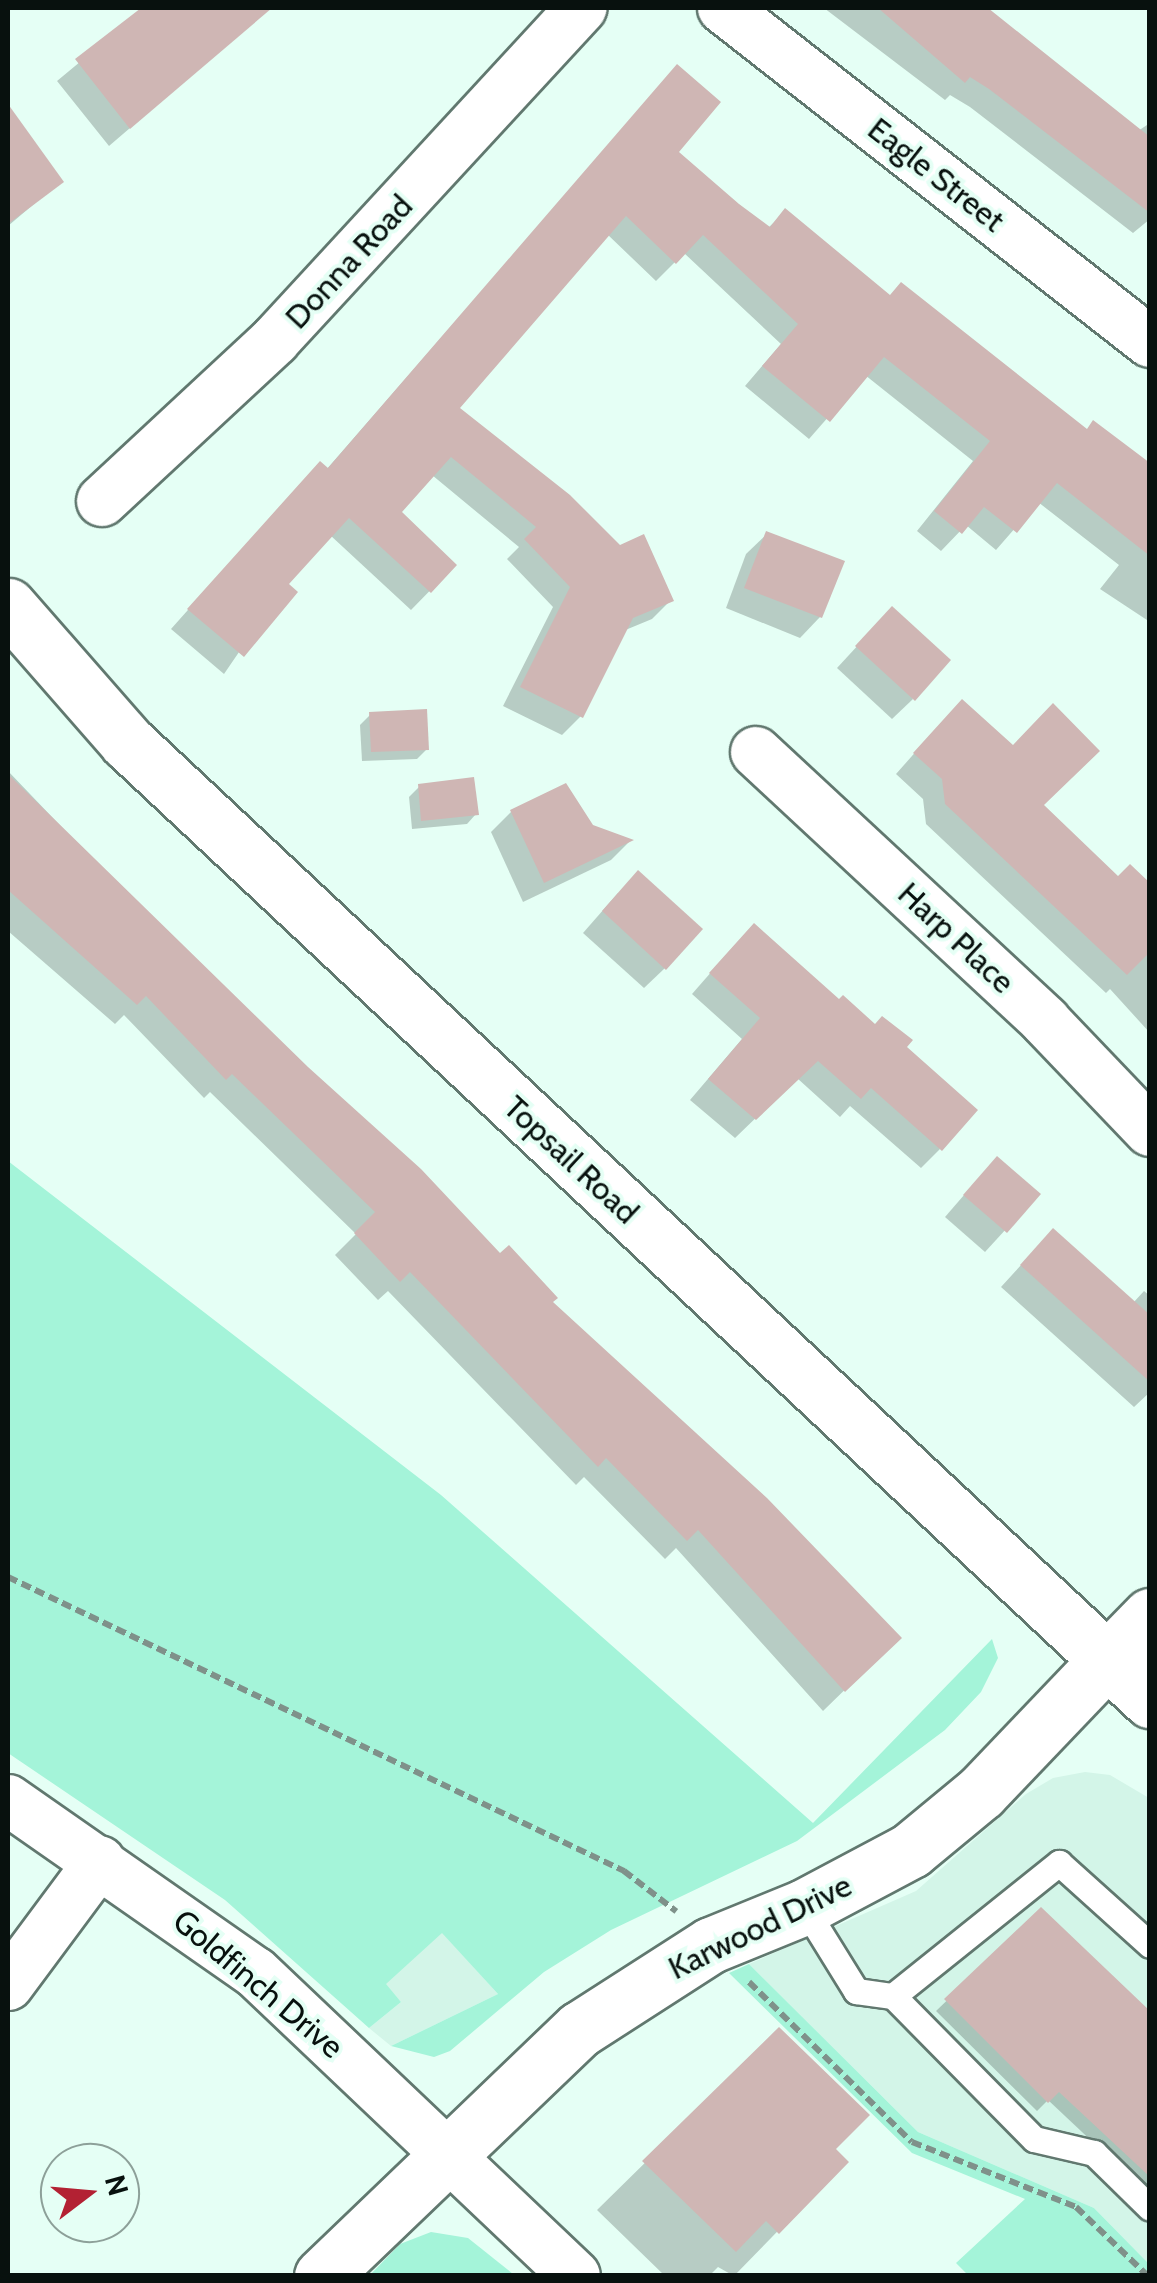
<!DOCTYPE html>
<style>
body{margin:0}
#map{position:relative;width:1157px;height:2283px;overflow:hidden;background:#e5fff5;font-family:Cabin,sans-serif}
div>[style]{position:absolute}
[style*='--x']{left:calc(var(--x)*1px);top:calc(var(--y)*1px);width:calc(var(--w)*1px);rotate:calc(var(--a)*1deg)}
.built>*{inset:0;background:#d3f5e8}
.green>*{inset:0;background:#a4f4d9}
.shadow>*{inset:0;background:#0003}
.building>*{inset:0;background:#cfb6b4}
.path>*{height:6px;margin-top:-3px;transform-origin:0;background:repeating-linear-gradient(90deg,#7f918a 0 10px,transparent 0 15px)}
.roads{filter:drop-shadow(2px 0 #61786f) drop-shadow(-2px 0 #61786f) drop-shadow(0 2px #61786f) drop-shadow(0 -2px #61786f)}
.service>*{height:25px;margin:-12.5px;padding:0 12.5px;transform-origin:12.5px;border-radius:12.5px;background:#fff}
.minor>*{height:50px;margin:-25px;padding:0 25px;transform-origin:25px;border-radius:25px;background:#fff}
.tertiary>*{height:55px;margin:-27.5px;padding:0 27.5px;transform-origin:27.5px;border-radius:27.5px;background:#fff}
.secondary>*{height:55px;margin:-27.5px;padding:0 27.5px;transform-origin:27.5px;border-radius:27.5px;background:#fff}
.primary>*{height:55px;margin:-27.5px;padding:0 27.5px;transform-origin:27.5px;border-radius:27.5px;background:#fff}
span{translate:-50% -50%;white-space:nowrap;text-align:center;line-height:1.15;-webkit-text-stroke:8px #e5fff5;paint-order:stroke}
.street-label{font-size:32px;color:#08110e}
.frame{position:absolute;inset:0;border:10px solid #08110e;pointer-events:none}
.north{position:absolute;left:40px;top:2143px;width:100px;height:100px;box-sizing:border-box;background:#e5fff5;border:2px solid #8da099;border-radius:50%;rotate:74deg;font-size:28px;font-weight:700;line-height:40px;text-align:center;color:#08110e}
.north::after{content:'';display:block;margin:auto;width:35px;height:45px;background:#b32133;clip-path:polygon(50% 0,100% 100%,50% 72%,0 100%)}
</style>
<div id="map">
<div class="built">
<div style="clip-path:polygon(1085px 1772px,1110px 1775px,1149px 1798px,1149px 2264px,1094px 2208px,918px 2132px,749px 1964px,916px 1891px,1026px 1794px,1053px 1778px)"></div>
<div style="clip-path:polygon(442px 1932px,498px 1994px,391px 2046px,369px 2028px,401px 2002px,385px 1984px)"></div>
</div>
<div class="green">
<div style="clip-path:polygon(8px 1161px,441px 1495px,813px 1823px,992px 1639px,998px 1658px,981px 1692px,945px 1730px,797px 1841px,611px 1930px,544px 1972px,450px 2051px,434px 2057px,391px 2046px,498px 1994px,442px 1933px,386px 1984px,401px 2002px,369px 2028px,225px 1900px,8px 1753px)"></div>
<div style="clip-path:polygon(749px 1964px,918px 2132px,1094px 2208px,1149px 2264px,1149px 2275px,968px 2275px,956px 2263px,1025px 2199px,912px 2153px,729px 1973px)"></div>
<div style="clip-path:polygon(431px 2232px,468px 2238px,513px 2274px,370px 2275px,400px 2244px)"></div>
</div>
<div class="shadow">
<div style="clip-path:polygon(145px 8px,163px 25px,183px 8px,270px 8px,109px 146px,57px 81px)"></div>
<div style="clip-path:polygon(824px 8px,986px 8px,1138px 131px,1150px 123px,1150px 219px,1133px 233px,970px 107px,950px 95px,945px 100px)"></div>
<div style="clip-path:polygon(677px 67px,675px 153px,768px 228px,785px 212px,889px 297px,1150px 481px,1150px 622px,1100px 589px,1119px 565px,1038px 502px,996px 550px,966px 525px,941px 551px,917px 531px,973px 461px,865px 375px,809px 439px,745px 386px,781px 344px,684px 253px,656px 281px,607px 234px,456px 408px,671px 600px,652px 619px,623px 631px,581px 716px,562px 735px,503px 706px,553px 607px,507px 559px,519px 547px,432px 475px,399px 513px,454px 566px,411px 610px,330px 535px,285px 585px,224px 674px,171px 629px,301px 483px,326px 470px)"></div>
<div style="clip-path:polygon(20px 126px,61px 181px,8px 226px,8px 135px)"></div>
<div style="clip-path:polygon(767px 534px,820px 617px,800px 638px,726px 608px,746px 554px)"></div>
<div style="clip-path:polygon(872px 630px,913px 699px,892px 719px,837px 668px)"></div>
<div style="clip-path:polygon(370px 715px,427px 749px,417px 759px,362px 761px,360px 725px)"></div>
<div style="clip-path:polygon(943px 721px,1118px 879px,1150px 887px,1150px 1033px,1110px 989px,1106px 993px,926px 824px,923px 799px,896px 774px)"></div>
<div style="clip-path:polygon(8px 771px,117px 885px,898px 1638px,823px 1711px,676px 1548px,665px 1559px,584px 1477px,576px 1485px,388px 1291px,378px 1300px,335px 1255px,356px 1234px,210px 1092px,204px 1098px,124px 1015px,115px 1024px,8px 931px)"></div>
<div style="clip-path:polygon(419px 787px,476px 814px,467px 824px,412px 829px,409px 797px)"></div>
<div style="clip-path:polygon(511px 812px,591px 827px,630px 841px,611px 860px,523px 902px,491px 832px)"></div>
<div style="clip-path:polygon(618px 893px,665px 968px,644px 988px,583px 933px)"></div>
<div style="clip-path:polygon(734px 946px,839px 1002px,904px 1047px,940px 1149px,921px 1168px,850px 1106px,840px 1117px,797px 1078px,735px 1138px,690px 1100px,742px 1039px,692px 994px)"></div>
<div style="clip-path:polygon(977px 1180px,1038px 1194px,985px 1252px,945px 1217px)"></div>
<div style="clip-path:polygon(1033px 1252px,1133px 1303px,1144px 1291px,1150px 1296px,1150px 1392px,1134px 1407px,1001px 1287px)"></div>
<div style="clip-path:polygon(1041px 1910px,1150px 2014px,1150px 2196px,1048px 2100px,1037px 2111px,936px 2011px)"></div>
<div style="clip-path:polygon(779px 2031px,833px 2149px,845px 2162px,734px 2276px,718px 2267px,709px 2276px,665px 2276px,597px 2210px)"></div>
</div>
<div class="building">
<div style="clip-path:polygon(141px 8px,272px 8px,130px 129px,75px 59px)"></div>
<div style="clip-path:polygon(878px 8px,988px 8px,1150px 137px,1150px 213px,989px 89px,970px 77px,965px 83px)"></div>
<div style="clip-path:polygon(677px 64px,721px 102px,679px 152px,739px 204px,770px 227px,785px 208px,890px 295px,901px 282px,1087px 429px,1093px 420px,1150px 463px,1150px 556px,1057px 483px,1017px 533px,984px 507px,962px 534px,934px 511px,990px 441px,884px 357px,830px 422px,762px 366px,798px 324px,703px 235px,676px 264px,626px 216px,460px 408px,570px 495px,620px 545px,644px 534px,674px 601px,633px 618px,583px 718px,520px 687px,570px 587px,524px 539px,536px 527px,451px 457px,402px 512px,457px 565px,431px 593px,349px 518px,289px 584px,298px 592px,244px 657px,187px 609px,320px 461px,328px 468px)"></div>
<div style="clip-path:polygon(8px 104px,64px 182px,8px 224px)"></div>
<div style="clip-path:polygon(766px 531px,845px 561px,822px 618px,744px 588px)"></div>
<div style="clip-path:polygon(892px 606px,951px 660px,915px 701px,855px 646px)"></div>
<div style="clip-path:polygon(962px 699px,1013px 745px,1053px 703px,1100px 751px,1044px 805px,1118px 876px,1130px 864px,1150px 883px,1150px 952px,1127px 975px,945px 804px,942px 779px,913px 753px)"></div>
<div style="clip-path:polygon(427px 709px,429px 750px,371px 752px,369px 712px)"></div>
<div style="clip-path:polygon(8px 774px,308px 1067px,421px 1169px,500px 1253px,509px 1245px,558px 1298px,553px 1302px,767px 1498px,902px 1638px,845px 1692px,698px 1530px,687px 1541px,606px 1458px,598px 1467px,410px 1272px,400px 1282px,354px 1233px,375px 1212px,232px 1074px,226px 1080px,146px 996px,137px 1005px,8px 890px)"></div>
<div style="clip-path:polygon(474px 777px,479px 815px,421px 821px,418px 784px)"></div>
<div style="clip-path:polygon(566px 783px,593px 825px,634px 840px,544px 883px,510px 810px)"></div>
<div style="clip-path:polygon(638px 870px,703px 929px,666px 970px,602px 911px)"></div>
<div style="clip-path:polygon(754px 923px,839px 999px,843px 995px,875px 1024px,882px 1016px,913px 1040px,907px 1047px,978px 1110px,942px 1151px,871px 1088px,861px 1099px,818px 1061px,756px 1120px,708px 1079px,760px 1018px,709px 973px)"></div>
<div style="clip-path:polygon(997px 1156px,1041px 1194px,1007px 1233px,963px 1195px)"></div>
<div style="clip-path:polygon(1053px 1228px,1150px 1315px,1150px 1382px,1020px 1265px)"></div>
<div style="clip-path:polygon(1041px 1907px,1150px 2011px,1150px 2177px,1059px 2092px,1048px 2103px,944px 1999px)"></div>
<div style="clip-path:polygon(779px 2027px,870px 2115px,836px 2149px,849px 2162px,779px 2234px,766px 2221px,736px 2252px,642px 2161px)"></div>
</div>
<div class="path">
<div style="--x:8;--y:1577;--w:683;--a:25.51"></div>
<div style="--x:624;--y:1871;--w:66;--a:37.6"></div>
<div style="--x:749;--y:1982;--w:228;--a:44.5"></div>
<div style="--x:912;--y:2142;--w:176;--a:21.6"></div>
<div style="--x:1076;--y:2207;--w:100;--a:43.8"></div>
</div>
<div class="roads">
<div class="service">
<div style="--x:804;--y:1907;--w:99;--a:58.2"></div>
<div style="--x:856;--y:1991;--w:37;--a:8"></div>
<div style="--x:893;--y:1996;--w:201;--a:45.4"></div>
<div style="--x:1034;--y:2139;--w:62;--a:13.1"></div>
<div style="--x:1094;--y:2153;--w:78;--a:44.5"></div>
<div style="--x:893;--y:1996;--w:213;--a:-38.7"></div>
<div style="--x:1059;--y:1863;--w:122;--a:42"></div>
</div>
<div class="minor">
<div style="--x:723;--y:8;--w:542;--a:38.03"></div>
<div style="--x:102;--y:501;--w:236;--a:-42.9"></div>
<div style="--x:275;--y:340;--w:452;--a:-47.3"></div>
<div style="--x:756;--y:752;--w:395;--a:42.9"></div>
<div style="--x:1045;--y:1021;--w:152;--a:46.3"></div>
<div style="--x:8;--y:1800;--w:301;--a:34.9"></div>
<div style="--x:255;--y:1972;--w:441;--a:43.5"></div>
<div style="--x:8;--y:1985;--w:154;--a:-53.4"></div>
</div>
<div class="tertiary">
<div style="--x:1108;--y:1659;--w:60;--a:-45.7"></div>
</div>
<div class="secondary">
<div style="--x:322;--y:2276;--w:357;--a:-43.8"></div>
<div style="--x:580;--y:2029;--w:156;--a:-32.7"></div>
<div style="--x:711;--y:1945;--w:100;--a:-22.2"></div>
<div style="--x:804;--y:1907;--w:121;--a:-28"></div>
<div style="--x:911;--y:1850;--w:91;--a:-39.6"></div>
<div style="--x:981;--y:1792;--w:184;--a:-46.3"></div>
</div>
<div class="primary">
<div style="--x:8;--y:606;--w:181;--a:48.8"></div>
<div style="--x:127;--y:742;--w:1402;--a:43.12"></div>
</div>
</div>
<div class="street-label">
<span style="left:936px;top:175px;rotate:38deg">Eagle Street</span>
<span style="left:349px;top:262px;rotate:-47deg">Donna Road</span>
<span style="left:956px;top:938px;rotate:43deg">Harp Place</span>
<span style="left:571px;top:1160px;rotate:43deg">Topsail Road</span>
<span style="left:760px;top:1927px;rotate:-26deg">Karwood Drive</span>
<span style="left:258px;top:1984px;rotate:40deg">Goldfinch Drive</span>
</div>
<div class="frame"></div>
<div class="north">N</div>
</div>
